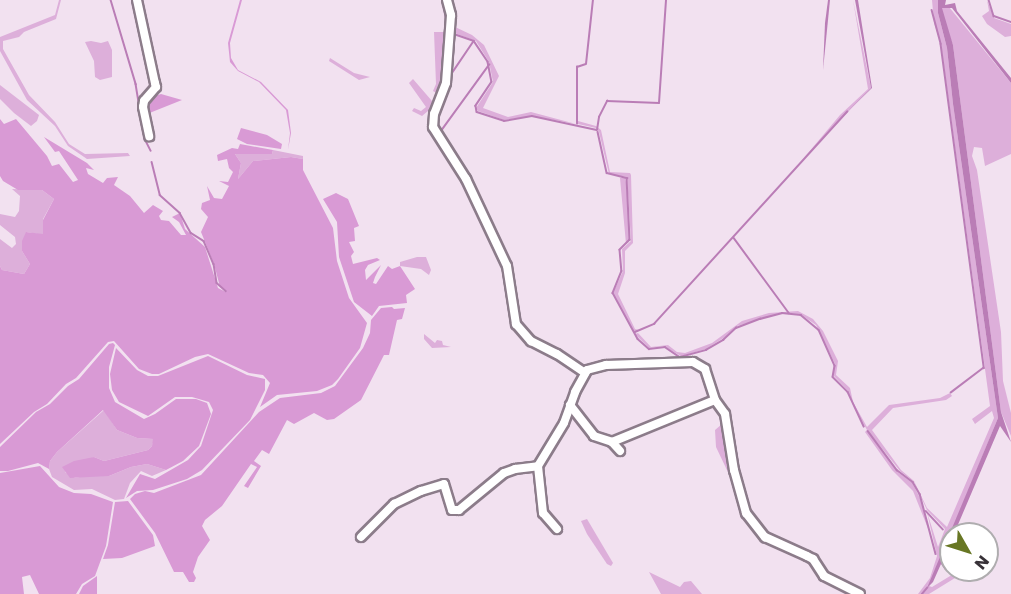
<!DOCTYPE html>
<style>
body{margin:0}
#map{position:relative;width:1011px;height:594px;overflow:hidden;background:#f2e1f0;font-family:Poppins,sans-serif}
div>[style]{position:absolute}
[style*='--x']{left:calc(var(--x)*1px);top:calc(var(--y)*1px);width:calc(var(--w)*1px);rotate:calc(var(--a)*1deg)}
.green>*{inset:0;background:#ddafda}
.forest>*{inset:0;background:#d99ad5}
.water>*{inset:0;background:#ba7db6}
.stream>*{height:1.5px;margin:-0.75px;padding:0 0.75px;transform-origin:0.75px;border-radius:0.75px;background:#ba7db6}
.roads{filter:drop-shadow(2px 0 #8c7c8a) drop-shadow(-2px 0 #8c7c8a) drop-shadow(0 2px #8c7c8a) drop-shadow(0 -2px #8c7c8a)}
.minor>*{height:8px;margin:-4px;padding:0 4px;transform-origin:4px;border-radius:4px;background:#fff}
span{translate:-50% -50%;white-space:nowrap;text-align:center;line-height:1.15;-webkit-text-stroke:5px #fff;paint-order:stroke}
.north{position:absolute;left:939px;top:522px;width:60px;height:60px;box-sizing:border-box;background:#fff;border:2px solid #afadaf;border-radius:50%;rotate:129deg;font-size:16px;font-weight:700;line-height:24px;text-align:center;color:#383238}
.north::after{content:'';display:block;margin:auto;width:21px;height:27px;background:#687724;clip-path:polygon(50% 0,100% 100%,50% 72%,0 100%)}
</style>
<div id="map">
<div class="green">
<div style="clip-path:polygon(59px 0,61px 0,56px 19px,24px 32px,19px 37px,3px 41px,3px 49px,29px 95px,55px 122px,69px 144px,85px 154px,128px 153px,130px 156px,87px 159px,68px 146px,55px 126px,27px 100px,0 51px,0 37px,55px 15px)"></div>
<div style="clip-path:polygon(853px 0,871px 88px,803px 159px,840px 115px,868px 89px)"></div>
<div style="clip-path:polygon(932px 0,938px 0,938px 13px,947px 48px,953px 104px,998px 418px,929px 586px,932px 587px,960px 570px,968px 570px,929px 594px,918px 594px,930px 578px,937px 556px,927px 512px,938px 547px,945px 529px,927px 510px,914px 482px,900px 471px,868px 431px,899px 473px,912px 482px,922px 502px,929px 531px,913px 491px,892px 470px,865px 432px,867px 430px,853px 405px,848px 391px,833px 375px,835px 364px,816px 325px,800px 314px,782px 313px,737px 326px,725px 337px,706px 349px,681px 356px,663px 346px,649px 348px,635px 334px,638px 333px,651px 347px,668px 345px,677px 352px,685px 353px,712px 343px,742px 321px,769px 313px,798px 311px,813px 319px,823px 331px,838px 361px,836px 375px,850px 388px,853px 402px,867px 427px,889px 405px,940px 398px,950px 393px,952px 396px,946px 400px,893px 408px,872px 430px,901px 470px,914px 481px,927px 508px,947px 527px,994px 418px,992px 411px,975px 424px,972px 419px,990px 406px,941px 44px,934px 23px)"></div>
<div style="clip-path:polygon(987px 0,994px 18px,1011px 24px,1011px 36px,1005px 37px,987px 24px,982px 16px,989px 11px)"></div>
<div style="clip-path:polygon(949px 7px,1011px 83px,1011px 154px,985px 166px,982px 148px,974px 147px,972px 156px,977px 170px,1001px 332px,1003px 381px,1011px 413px,1011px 436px,1001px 412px,953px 45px,942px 16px,942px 8px)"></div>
<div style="clip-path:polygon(453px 26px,472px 35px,484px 45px,499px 76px,483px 108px,508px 117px,531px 112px,576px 124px,532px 116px,504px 120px,478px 111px,476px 108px,493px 82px,489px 62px,476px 41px,457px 34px,452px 30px)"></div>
<div style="clip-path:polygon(434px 32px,445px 32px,443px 83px,440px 95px,433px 91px,436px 84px)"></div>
<div style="clip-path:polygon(91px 41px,101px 43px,108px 41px,112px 50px,112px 77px,100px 80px,95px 77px,94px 61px,85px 42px)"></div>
<div style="clip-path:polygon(330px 58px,354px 73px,370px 77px,359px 80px,329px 61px)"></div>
<div style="clip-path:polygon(413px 79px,432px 101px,438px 99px,432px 113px,428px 111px,422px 116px,412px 111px,414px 108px,421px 111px,426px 107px,409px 83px)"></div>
<div style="clip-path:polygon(0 85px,39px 115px,37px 121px,31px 126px,14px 113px,0 99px)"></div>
<div style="clip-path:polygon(578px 121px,596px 126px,601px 130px,610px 172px,630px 173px,631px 175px,633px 243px,625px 251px,625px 273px,618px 294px,635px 329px,639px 330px,634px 332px,613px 293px,623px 271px,622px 249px,631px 241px,627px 177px,609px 174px,599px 132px,596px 128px,578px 124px)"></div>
<div style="clip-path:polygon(273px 150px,303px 156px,303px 159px,291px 157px,253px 161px,238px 179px,241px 163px,235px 154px,272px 154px)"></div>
<div style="clip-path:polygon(620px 178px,625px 178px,626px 182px,630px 233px,629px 242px,626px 244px)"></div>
<div style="clip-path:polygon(12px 189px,42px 190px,54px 199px,43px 219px,43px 235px,27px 232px,22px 251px,30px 264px,24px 274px,2px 270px,0 266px,0 239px,12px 248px,16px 244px,15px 237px,0 225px,0 214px,15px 217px,19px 211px,20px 196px)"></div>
<div style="clip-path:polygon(417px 257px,426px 257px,431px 270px,429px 275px,421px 269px,400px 266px,400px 262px)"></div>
<div style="clip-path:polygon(424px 334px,435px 343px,437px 340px,442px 341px,443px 345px,451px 347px,432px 348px,424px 339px)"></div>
<div style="clip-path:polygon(714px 402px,720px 408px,735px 487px,716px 447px,715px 430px,722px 424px)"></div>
<div style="clip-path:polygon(104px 410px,117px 430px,137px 438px,154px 439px,152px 446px,148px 450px,104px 461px,94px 457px,65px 472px,75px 478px,90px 475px,109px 476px,131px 467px,147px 464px,166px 470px,152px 476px,141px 471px,130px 483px,124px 499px,115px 500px,92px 489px,74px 490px,52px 477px,49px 469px,50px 461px,57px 452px)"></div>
<div style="clip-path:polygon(587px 519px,613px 563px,611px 566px,607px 564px,587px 534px,581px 521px)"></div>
<div style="clip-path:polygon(649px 572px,680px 587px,684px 582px,691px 581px,702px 594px,661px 594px)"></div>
</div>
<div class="forest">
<div style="clip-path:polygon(240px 0,242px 0,230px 43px,231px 58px,238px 70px,261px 82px,288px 110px,291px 133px,288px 150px,290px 133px,286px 110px,259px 82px,238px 71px,230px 62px,228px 43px)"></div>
<div style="clip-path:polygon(161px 94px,182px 100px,147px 114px,149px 98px)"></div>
<div style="clip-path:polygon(0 119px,4px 124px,16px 119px,47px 156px,52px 166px,59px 164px,73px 182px,78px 180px,59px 151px,55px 152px,44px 137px,87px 163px,94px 170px,86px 168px,88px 174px,103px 183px,107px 178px,118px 177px,114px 185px,130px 196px,144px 213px,153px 205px,163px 211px,159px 216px,161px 220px,169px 221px,181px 235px,186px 235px,179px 222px,172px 217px,180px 213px,185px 229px,205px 247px,218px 288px,226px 292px,220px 287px,214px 264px,201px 232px,208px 217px,201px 209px,202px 203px,210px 200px,207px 186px,214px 198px,222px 199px,229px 186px,219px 181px,228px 182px,233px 172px,229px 168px,227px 159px,218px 161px,217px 155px,232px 148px,238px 149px,240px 144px,273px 150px,272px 154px,235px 154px,241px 163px,238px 179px,253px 161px,291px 157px,303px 159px,303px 170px,333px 228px,337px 261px,349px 298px,367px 323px,360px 348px,338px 379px,332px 385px,317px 391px,277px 395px,260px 407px,270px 383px,263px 375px,249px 373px,208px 354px,195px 357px,159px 374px,152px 374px,139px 369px,114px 341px,108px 342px,76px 378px,66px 384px,47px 404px,34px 412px,0 444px,0 266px,2px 270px,24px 274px,30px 264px,22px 251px,22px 241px,26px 232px,43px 234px,43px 220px,54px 199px,42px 190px,18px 190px,3px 181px,0 176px)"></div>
<div style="clip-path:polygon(241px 128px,267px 135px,282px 144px,281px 149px,247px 144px,237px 139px)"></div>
<div style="clip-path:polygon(336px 193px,348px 199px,359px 226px,354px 228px,355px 241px,349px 242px,354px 252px,351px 256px,353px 264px,377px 258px,380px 260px,368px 265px,365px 270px,366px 280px,381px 265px,375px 277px,373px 283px,376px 284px,388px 266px,392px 269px,400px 266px,415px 289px,406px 295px,407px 303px,379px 306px,372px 316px,354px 302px,339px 257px,337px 222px,323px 199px)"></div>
<div style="clip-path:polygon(392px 307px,394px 309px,405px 308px,402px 319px,397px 320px,389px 355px,384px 355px,361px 400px,334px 419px,327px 420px,314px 413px,294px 424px,287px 420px,269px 454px,262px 450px,254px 461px,261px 466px,248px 488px,244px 486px,257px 467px,251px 464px,222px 506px,205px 520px,202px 526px,210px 540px,198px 557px,193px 572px,196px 578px,194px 582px,189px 582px,183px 572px,174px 572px,155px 533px,130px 499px,135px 494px,145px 491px,154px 493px,201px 475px,259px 412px,280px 398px,321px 393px,335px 386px,363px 348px,370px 333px,371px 320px,381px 308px)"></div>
<div style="clip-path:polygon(113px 343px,115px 345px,109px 367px,109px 388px,115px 402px,144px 419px,155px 414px,176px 399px,196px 399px,207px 403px,211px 414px,199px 446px,183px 461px,166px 470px,147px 464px,131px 467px,109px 476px,70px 478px,62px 467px,74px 461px,94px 457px,104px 461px,148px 450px,152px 446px,153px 439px,137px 438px,117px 430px,103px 410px,57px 452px,50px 461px,49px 469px,38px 463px,8px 471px,0 471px,0 447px,36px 412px,50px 404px,68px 386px,79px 379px,109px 344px)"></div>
<div style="clip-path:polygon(116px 348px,137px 370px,148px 376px,158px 376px,208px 356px,247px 375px,265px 379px,265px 390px,250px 420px,202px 470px,187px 479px,153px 490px,137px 491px,126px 498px,140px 474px,155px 479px,188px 460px,201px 446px,213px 410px,209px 402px,192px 397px,175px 397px,148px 416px,119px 402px,112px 390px,110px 374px)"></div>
<div style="clip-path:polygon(40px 466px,59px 487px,74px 493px,91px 494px,113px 502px,106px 546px,95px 576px,82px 584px,76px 594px,39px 594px,30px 575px,22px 577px,24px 594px,0 594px,0 473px)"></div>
<div style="clip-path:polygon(128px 501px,153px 535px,155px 546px,122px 558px,103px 559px,108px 545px,115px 502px)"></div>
<div style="clip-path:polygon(97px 576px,97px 594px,79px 594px,83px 586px)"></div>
</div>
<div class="water">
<div style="clip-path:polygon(828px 0,830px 0,823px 70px,825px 23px)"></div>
<div style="clip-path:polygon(855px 0,858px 0,872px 88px,847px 112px,871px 88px)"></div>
<div style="clip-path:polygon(938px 0,946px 0,945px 5px,955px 3px,957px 11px,1011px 78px,1011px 83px,952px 8px,942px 8px,953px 45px,1001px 412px,1011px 442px,1000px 426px,954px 534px,951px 534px,951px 541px,943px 560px,947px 567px,945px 570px,941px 564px,933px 582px,927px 588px,998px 418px,953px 104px,947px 48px,938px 13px)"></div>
</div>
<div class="stream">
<div style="--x:111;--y:0;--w:88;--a:73.4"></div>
<div style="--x:136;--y:84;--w:56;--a:80.7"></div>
<div style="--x:145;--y:139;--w:13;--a:63"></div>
<div style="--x:443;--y:0;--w:23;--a:80"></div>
<div style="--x:989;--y:0;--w:17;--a:73"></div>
<div style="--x:994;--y:16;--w:18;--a:19"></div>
<div style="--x:932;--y:10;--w:35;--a:75"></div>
<div style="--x:941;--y:44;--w:327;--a:82.4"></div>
<div style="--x:984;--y:368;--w:41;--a:142.9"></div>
<div style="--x:454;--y:34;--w:21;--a:19"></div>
<div style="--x:474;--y:41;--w:25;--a:56"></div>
<div style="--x:488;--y:62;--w:20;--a:79"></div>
<div style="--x:492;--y:82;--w:29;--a:124"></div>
<div style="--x:476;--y:106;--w:6;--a:81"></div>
<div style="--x:477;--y:112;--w:28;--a:18"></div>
<div style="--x:504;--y:121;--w:28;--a:-10"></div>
<div style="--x:532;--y:116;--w:66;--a:12.2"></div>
<div style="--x:597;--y:130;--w:13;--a:-81"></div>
<div style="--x:599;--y:117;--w:18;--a:-63"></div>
<div style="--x:607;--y:101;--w:52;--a:2.2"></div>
<div style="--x:659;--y:103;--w:103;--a:-86.1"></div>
<div style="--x:450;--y:76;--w:41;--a:-55.9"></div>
<div style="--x:577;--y:124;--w:57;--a:-90"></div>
<div style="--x:577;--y:67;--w:9;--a:-18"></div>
<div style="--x:586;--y:64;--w:64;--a:-83.8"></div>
<div style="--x:441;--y:131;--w:82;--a:-54"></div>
<div style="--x:598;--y:132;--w:42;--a:77.6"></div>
<div style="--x:607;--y:173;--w:21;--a:14"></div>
<div style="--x:627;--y:178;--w:62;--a:87.2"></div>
<div style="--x:630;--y:240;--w:14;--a:135"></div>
<div style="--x:620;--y:250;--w:21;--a:85"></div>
<div style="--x:622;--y:271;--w:24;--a:112"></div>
<div style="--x:613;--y:293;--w:52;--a:61.5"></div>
<div style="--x:638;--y:339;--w:15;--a:42"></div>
<div style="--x:649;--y:349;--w:16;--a:-7"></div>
<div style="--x:665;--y:347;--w:18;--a:34"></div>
<div style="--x:680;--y:357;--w:27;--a:-15"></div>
<div style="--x:706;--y:350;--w:20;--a:-30"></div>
<div style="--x:723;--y:340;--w:18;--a:-43"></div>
<div style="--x:736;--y:328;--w:26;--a:-21"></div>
<div style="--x:760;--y:319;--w:23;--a:-15"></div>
<div style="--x:782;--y:313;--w:19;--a:6"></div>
<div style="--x:801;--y:315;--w:23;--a:40"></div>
<div style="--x:819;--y:330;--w:39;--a:66"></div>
<div style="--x:835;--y:366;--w:11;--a:100"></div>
<div style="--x:833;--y:377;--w:21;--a:45"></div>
<div style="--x:848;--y:392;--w:38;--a:65"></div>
<div style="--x:152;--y:162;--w:34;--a:76"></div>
<div style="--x:160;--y:195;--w:27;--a:42"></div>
<div style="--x:180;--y:213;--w:23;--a:61"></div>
<div style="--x:191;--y:233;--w:15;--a:32"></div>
<div style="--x:204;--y:241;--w:25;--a:67"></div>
<div style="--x:214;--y:264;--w:19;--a:81"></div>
<div style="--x:217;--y:283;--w:12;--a:42"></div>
<div style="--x:734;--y:238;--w:93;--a:53.7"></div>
<div style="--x:635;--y:332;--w:21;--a:-23"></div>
<div style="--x:654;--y:324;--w:287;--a:-47.7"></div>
<div style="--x:868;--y:431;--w:49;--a:53.4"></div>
<div style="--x:897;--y:470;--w:20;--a:37"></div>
<div style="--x:913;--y:482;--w:14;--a:60"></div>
<div style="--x:920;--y:494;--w:62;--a:75.1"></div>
<div style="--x:926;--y:511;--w:25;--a:47"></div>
<div style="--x:922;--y:594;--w:8;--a:-50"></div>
</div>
<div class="roads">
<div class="minor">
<div style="--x:137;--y:0;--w:85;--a:77.8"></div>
<div style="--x:155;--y:83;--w:4;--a:76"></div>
<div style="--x:156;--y:87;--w:18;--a:131"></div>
<div style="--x:144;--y:101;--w:6;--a:99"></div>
<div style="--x:143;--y:107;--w:30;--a:78"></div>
<div style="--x:447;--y:0;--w:16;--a:75"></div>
<div style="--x:451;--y:15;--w:68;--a:94.2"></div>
<div style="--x:446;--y:83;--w:33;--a:111"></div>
<div style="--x:434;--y:114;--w:13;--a:94"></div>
<div style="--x:433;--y:127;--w:62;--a:57.6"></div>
<div style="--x:466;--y:179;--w:96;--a:64.8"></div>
<div style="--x:507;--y:266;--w:59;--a:81.2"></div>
<div style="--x:516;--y:324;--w:23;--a:49"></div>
<div style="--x:531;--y:341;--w:29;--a:27"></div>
<div style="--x:557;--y:354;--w:34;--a:34"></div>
<div style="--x:570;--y:405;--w:39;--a:52"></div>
<div style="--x:594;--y:436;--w:19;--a:18"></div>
<div style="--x:612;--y:442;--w:12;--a:48"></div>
<div style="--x:612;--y:442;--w:111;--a:-22.2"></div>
<div style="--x:557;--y:529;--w:21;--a:-131"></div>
<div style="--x:543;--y:513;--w:47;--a:-96.1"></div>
<div style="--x:538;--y:466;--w:50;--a:-58.8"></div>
<div style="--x:564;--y:423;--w:33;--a:-70"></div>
<div style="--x:575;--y:392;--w:25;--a:-61"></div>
<div style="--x:587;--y:370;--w:20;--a:-15"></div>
<div style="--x:606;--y:365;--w:87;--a:-2"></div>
<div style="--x:693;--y:362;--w:14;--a:30"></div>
<div style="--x:705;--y:369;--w:33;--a:72"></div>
<div style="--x:715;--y:400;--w:17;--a:54"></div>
<div style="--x:725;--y:414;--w:57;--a:80.9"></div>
<div style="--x:734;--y:470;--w:45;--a:74.4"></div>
<div style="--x:746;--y:513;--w:31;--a:52"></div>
<div style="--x:765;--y:537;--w:46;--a:24.3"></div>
<div style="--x:807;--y:556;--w:7;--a:27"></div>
<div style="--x:813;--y:559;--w:20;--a:57"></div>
<div style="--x:824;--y:576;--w:40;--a:26.6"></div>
<div style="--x:361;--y:537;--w:47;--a:-45"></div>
<div style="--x:394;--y:504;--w:30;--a:-26"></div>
<div style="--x:421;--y:491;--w:24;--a:-17"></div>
<div style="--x:444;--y:484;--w:27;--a:73"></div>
<div style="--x:452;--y:510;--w:7;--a:0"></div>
<div style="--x:459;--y:510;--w:58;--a:-39.4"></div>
<div style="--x:504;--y:473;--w:12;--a:-20"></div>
<div style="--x:515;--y:469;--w:23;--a:-7"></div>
</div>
</div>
<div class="north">N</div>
</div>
